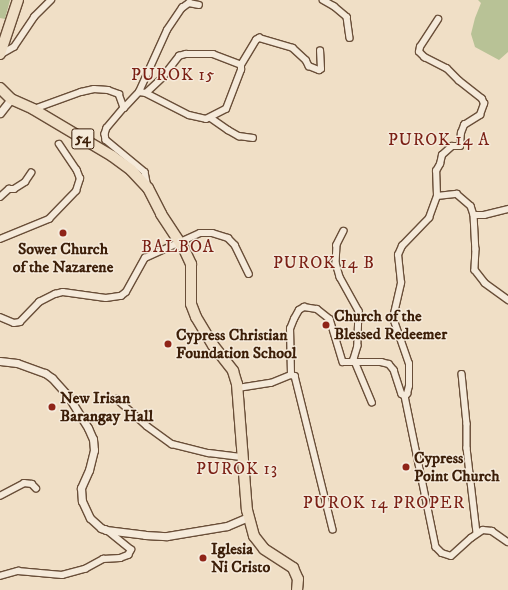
<!DOCTYPE html>
<style>
body{margin:0}
#map{position:relative;width:508px;height:590px;overflow:hidden;background:#f0dfc6;font-family:"IM FELL DW Pica",serif}
div>[style]{position:absolute}
[style*='--x']{left:calc(var(--x)*1px);top:calc(var(--y)*1px);width:calc(var(--w)*1px);rotate:calc(var(--a)*1deg)}
.green>*{inset:0;background:#b8c296}
.roads{filter:drop-shadow(1px 0 #694e38) drop-shadow(-1px 0 #694e38) drop-shadow(0 1px #694e38) drop-shadow(0 -1px #694e38)}
.street>*{height:5.5px;margin:-2.75px;padding:0 2.75px;transform-origin:2.75px;border-radius:2.75px;background:#f5eada}
.secondary>*{height:7px;margin:-3.5px;padding:0 3.5px;transform-origin:3.5px;border-radius:3.5px;background:#f5eada}
.highway>*{height:10px;margin:-5px;padding:0 5px;transform-origin:5px;border-radius:5px;background:#f0dfc6}
.dots>*{width:11px;height:11px;translate:-50% -50%;box-sizing:border-box;border:2px solid #f5eada;border-radius:50%}
span{translate:-50% -50%;white-space:nowrap;text-align:center;line-height:1.15;-webkit-text-stroke:3px #f5eada;paint-order:stroke}
.shield-label span{padding:1px 3px;background:#f5eada;border:1px solid;border-radius:3px;-webkit-text-stroke-width:0}
.shield-label{font-size:15px;color:#3c1e08;font-weight:700}
.poi-label{font-size:16px;color:#3c1e08;font-weight:700}
.left{translate:0 -50%;text-align:left}
.neighbourhood-label{font-size:17px;color:#7a1f14;letter-spacing:1px}
</style>
<div id="map">
<div class="green">
<div style="clip-path:polygon(0 0,10px 0,5px 19px,0 18px)"></div>
<div style="clip-path:polygon(478px 0,508px 0,508px 52px,499px 60px,475px 47px,471px 34px,475px 18px,481px 3px)"></div>
</div>
<div class="roads">
<div class="street">
<div style="--x:323;--y:0;--w:13;--a:29"></div>
<div style="--x:334;--y:6;--w:17;--a:40"></div>
<div style="--x:347;--y:17;--w:21;--a:82"></div>
<div style="--x:0;--y:55;--w:16;--a:-30"></div>
<div style="--x:14;--y:47;--w:36;--a:-56"></div>
<div style="--x:34;--y:17;--w:24;--a:-45"></div>
<div style="--x:139;--y:92;--w:7;--a:8"></div>
<div style="--x:146;--y:93;--w:48;--a:27.1"></div>
<div style="--x:189;--y:115;--w:17;--a:13"></div>
<div style="--x:206;--y:119;--w:22;--a:-27"></div>
<div style="--x:226;--y:109;--w:42;--a:-69"></div>
<div style="--x:241;--y:70;--w:5;--a:-90"></div>
<div style="--x:241;--y:65;--w:29;--a:-59"></div>
<div style="--x:256;--y:40;--w:4;--a:-34"></div>
<div style="--x:259;--y:38;--w:35;--a:16"></div>
<div style="--x:293;--y:48;--w:18;--a:43"></div>
<div style="--x:306;--y:60;--w:7;--a:63"></div>
<div style="--x:309;--y:66;--w:11;--a:22"></div>
<div style="--x:319;--y:70;--w:2;--a:-27"></div>
<div style="--x:321;--y:69;--w:18;--a:-93"></div>
<div style="--x:146;--y:93;--w:22;--a:-43"></div>
<div style="--x:162;--y:78;--w:28;--a:-52"></div>
<div style="--x:179;--y:56;--w:7;--a:-16"></div>
<div style="--x:186;--y:54;--w:27;--a:0"></div>
<div style="--x:213;--y:54;--w:30;--a:21"></div>
<div style="--x:124;--y:108;--w:22;--a:-47"></div>
<div style="--x:139;--y:92;--w:68;--a:-65.7"></div>
<div style="--x:167;--y:30;--w:27;--a:-56"></div>
<div style="--x:182;--y:8;--w:9;--a:-36"></div>
<div style="--x:189;--y:3;--w:10;--a:11"></div>
<div style="--x:34;--y:109;--w:50;--a:-19.9"></div>
<div style="--x:81;--y:92;--w:13;--a:-13"></div>
<div style="--x:94;--y:89;--w:14;--a:4"></div>
<div style="--x:108;--y:90;--w:12;--a:20"></div>
<div style="--x:119;--y:94;--w:15;--a:70"></div>
<div style="--x:124;--y:108;--w:26;--a:130"></div>
<div style="--x:107;--y:128;--w:6;--a:108"></div>
<div style="--x:105;--y:134;--w:6;--a:81"></div>
<div style="--x:106;--y:140;--w:50;--a:39.4"></div>
<div style="--x:145;--y:172;--w:16;--a:79"></div>
<div style="--x:211;--y:118;--w:21;--a:35"></div>
<div style="--x:228;--y:130;--w:13;--a:29"></div>
<div style="--x:239;--y:136;--w:14;--a:8"></div>
<div style="--x:437;--y:196;--w:25;--a:-92"></div>
<div style="--x:436;--y:171;--w:8;--a:-60"></div>
<div style="--x:440;--y:164;--w:9;--a:-77"></div>
<div style="--x:442;--y:155;--w:13;--a:-42"></div>
<div style="--x:452;--y:146;--w:8;--a:0"></div>
<div style="--x:460;--y:146;--w:13;--a:-86"></div>
<div style="--x:461;--y:133;--w:9;--a:-69"></div>
<div style="--x:464;--y:125;--w:19;--a:-32"></div>
<div style="--x:480;--y:115;--w:12;--a:-70"></div>
<div style="--x:484;--y:104;--w:5;--a:-112"></div>
<div style="--x:482;--y:99;--w:29;--a:-142"></div>
<div style="--x:459;--y:81;--w:17;--a:-135"></div>
<div style="--x:447;--y:69;--w:25;--a:-153"></div>
<div style="--x:425;--y:58;--w:8;--a:-135"></div>
<div style="--x:419;--y:52;--w:5;--a:-79"></div>
<div style="--x:420;--y:47;--w:33;--a:-57"></div>
<div style="--x:0;--y:197;--w:12;--a:-42"></div>
<div style="--x:9;--y:189;--w:5;--a:0"></div>
<div style="--x:14;--y:189;--w:13;--a:-32"></div>
<div style="--x:25;--y:182;--w:11;--a:-56"></div>
<div style="--x:474;--y:215;--w:10;--a:0"></div>
<div style="--x:484;--y:215;--w:25;--a:-14"></div>
<div style="--x:344;--y:231;--w:16;--a:117"></div>
<div style="--x:337;--y:245;--w:18;--a:93"></div>
<div style="--x:336;--y:263;--w:15;--a:74"></div>
<div style="--x:340;--y:277;--w:39;--a:61"></div>
<div style="--x:359;--y:311;--w:35;--a:92"></div>
<div style="--x:358;--y:346;--w:14;--a:107"></div>
<div style="--x:354;--y:359;--w:47;--a:67.3"></div>
<div style="--x:0;--y:239;--w:53;--a:-22.2"></div>
<div style="--x:49;--y:219;--w:39;--a:-46"></div>
<div style="--x:76;--y:191;--w:13;--a:-72"></div>
<div style="--x:80;--y:179;--w:9;--a:-111"></div>
<div style="--x:77;--y:171;--w:32;--a:-124"></div>
<div style="--x:0;--y:317;--w:15;--a:23"></div>
<div style="--x:14;--y:323;--w:6;--a:-9"></div>
<div style="--x:20;--y:322;--w:28;--a:-46"></div>
<div style="--x:39;--y:302;--w:18;--a:-27"></div>
<div style="--x:55;--y:294;--w:8;--a:-14"></div>
<div style="--x:63;--y:292;--w:43;--a:7.9"></div>
<div style="--x:106;--y:298;--w:15;--a:-8"></div>
<div style="--x:121;--y:296;--w:6;--a:-39"></div>
<div style="--x:126;--y:292;--w:39;--a:-61"></div>
<div style="--x:145;--y:258;--w:60;--a:-24.4"></div>
<div style="--x:200;--y:233;--w:12;--a:0"></div>
<div style="--x:212;--y:233;--w:17;--a:17"></div>
<div style="--x:228;--y:238;--w:10;--a:45"></div>
<div style="--x:235;--y:245;--w:32;--a:64"></div>
<div style="--x:462;--y:374;--w:50;--a:84.3"></div>
<div style="--x:467;--y:424;--w:24;--a:90"></div>
<div style="--x:467;--y:448;--w:86;--a:83.3"></div>
<div style="--x:291;--y:375;--w:4;--a:14"></div>
<div style="--x:295;--y:376;--w:158;--a:76.1"></div>
<div style="--x:238;--y:388;--w:33;--a:-9"></div>
<div style="--x:271;--y:383;--w:22;--a:-22"></div>
<div style="--x:291;--y:375;--w:46;--a:-91.2"></div>
<div style="--x:290;--y:329;--w:11;--a:-68"></div>
<div style="--x:294;--y:319;--w:10;--a:-61"></div>
<div style="--x:299;--y:310;--w:6;--a:-31"></div>
<div style="--x:304;--y:307;--w:13;--a:9"></div>
<div style="--x:317;--y:309;--w:16;--a:38"></div>
<div style="--x:330;--y:319;--w:45;--a:73.2"></div>
<div style="--x:343;--y:362;--w:38;--a:0"></div>
<div style="--x:381;--y:362;--w:8;--a:14"></div>
<div style="--x:389;--y:364;--w:8;--a:50"></div>
<div style="--x:394;--y:370;--w:25;--a:72"></div>
<div style="--x:402;--y:394;--w:4;--a:34"></div>
<div style="--x:405;--y:396;--w:154;--a:78.4"></div>
<div style="--x:436;--y:547;--w:8;--a:45"></div>
<div style="--x:442;--y:553;--w:9;--a:18"></div>
<div style="--x:451;--y:556;--w:27;--a:-42"></div>
<div style="--x:471;--y:538;--w:14;--a:-34"></div>
<div style="--x:483;--y:530;--w:9;--a:6"></div>
<div style="--x:492;--y:531;--w:19;--a:35"></div>
<div style="--x:405;--y:396;--w:3;--a:-45"></div>
<div style="--x:407;--y:394;--w:8;--a:-76"></div>
<div style="--x:409;--y:386;--w:22;--a:-90"></div>
<div style="--x:409;--y:364;--w:49;--a:-109.2"></div>
<div style="--x:393;--y:318;--w:36;--a:-77"></div>
<div style="--x:401;--y:283;--w:28;--a:-96"></div>
<div style="--x:398;--y:255;--w:10;--a:-66"></div>
<div style="--x:402;--y:246;--w:39;--a:-46"></div>
<div style="--x:429;--y:218;--w:23;--a:-70"></div>
<div style="--x:437;--y:196;--w:20;--a:-6"></div>
<div style="--x:457;--y:194;--w:18;--a:41"></div>
<div style="--x:471;--y:206;--w:9;--a:72"></div>
<div style="--x:474;--y:215;--w:34;--a:87"></div>
<div style="--x:476;--y:249;--w:21;--a:93"></div>
<div style="--x:475;--y:270;--w:16;--a:52"></div>
<div style="--x:485;--y:283;--w:29;--a:36"></div>
<div style="--x:117;--y:399;--w:40;--a:42"></div>
<div style="--x:147;--y:426;--w:31;--a:36"></div>
<div style="--x:172;--y:444;--w:38;--a:14"></div>
<div style="--x:209;--y:453;--w:34;--a:7"></div>
<div style="--x:0;--y:496;--w:27;--a:-28"></div>
<div style="--x:24;--y:483;--w:8;--a:7"></div>
<div style="--x:32;--y:484;--w:6;--a:45"></div>
<div style="--x:0;--y:576;--w:19;--a:-16"></div>
<div style="--x:18;--y:571;--w:44;--a:5.2"></div>
<div style="--x:62;--y:575;--w:24;--a:-15"></div>
<div style="--x:85;--y:569;--w:21;--a:-29"></div>
<div style="--x:103;--y:559;--w:17;--a:-3"></div>
<div style="--x:120;--y:558;--w:9;--a:-21"></div>
<div style="--x:128;--y:555;--w:6;--a:-59"></div>
<div style="--x:131;--y:550;--w:32;--a:-141"></div>
</div>
<div class="secondary">
<div style="--x:0;--y:113;--w:18;--a:-52"></div>
<div style="--x:0;--y:361;--w:17;--a:7"></div>
<div style="--x:17;--y:363;--w:30;--a:20"></div>
<div style="--x:45;--y:373;--w:9;--a:36"></div>
<div style="--x:52;--y:378;--w:24;--a:48"></div>
<div style="--x:68;--y:396;--w:38;--a:58"></div>
<div style="--x:88;--y:428;--w:12;--a:66"></div>
<div style="--x:93;--y:439;--w:11;--a:85"></div>
<div style="--x:94;--y:450;--w:21;--a:104"></div>
<div style="--x:89;--y:470;--w:20;--a:114"></div>
<div style="--x:81;--y:488;--w:13;--a:86"></div>
<div style="--x:82;--y:501;--w:19;--a:65"></div>
<div style="--x:90;--y:518;--w:15;--a:42"></div>
<div style="--x:101;--y:528;--w:5;--a:22"></div>
<div style="--x:106;--y:530;--w:39;--a:7"></div>
<div style="--x:145;--y:535;--w:22;--a:3"></div>
<div style="--x:167;--y:536;--w:61;--a:-9.5"></div>
<div style="--x:227;--y:526;--w:23;--a:-23"></div>
</div>
<div class="highway">
<div style="--x:0;--y:54;--w:57;--a:-71.6"></div>
<div style="--x:0;--y:88;--w:16;--a:45"></div>
<div style="--x:11;--y:99;--w:24;--a:24"></div>
<div style="--x:33;--y:109;--w:92;--a:30.7"></div>
<div style="--x:112;--y:156;--w:24;--a:36"></div>
<div style="--x:131;--y:170;--w:25;--a:47"></div>
<div style="--x:148;--y:188;--w:29;--a:63"></div>
<div style="--x:161;--y:214;--w:42;--a:56.7"></div>
<div style="--x:184;--y:249;--w:17;--a:65"></div>
<div style="--x:191;--y:264;--w:40;--a:90"></div>
<div style="--x:191;--y:304;--w:14;--a:69"></div>
<div style="--x:196;--y:317;--w:33;--a:59"></div>
<div style="--x:213;--y:345;--w:33;--a:52"></div>
<div style="--x:233;--y:371;--w:14;--a:73"></div>
<div style="--x:237;--y:384;--w:126;--a:85.5"></div>
<div style="--x:247;--y:510;--w:27;--a:75"></div>
<div style="--x:254;--y:536;--w:16;--a:52"></div>
<div style="--x:264;--y:549;--w:35;--a:33"></div>
<div style="--x:293;--y:568;--w:12;--a:66"></div>
<div style="--x:298;--y:579;--w:11;--a:95"></div>
</div>
</div>
<div class="dots">
<div style="left:63px;top:233px;background:#8f2418"></div>
<div style="left:326px;top:325px;background:#8f2418"></div>
<div style="left:168px;top:344px;background:#8f2418"></div>
<div style="left:52px;top:407px;background:#8f2418"></div>
<div style="left:406px;top:467px;background:#8f2418"></div>
<div style="left:203px;top:558px;background:#8f2418"></div>
</div>
<div class="shield-label">
<span style="left:83px;top:139px">54</span>
</div>
<div class="poi-label">
<span style="left:63px;top:258px">Sower Church<br>of the Nazarene</span>
<span class="left" style="left:334px;top:325px">Church of the<br>Blessed Redeemer</span>
<span class="left" style="left:176px;top:344px">Cypress Christian<br>Foundation School</span>
<span class="left" style="left:60px;top:407px">New Irisan<br>Barangay Hall</span>
<span class="left" style="left:414px;top:467px">Cypress<br>Point Church</span>
<span class="left" style="left:211px;top:558px">Iglesia<br>Ni Cristo</span>
</div>
<div class="neighbourhood-label">
<span style="left:173px;top:76px">PUROK 15</span>
<span style="left:439px;top:141px">PUROK 14 A</span>
<span style="left:178px;top:248px">BALBOA</span>
<span style="left:324px;top:264px">PUROK 14 B</span>
<span style="left:237px;top:470px">PUROK 13</span>
<span style="left:384px;top:504px">PUROK 14 PROPER</span>
</div>
</div>
